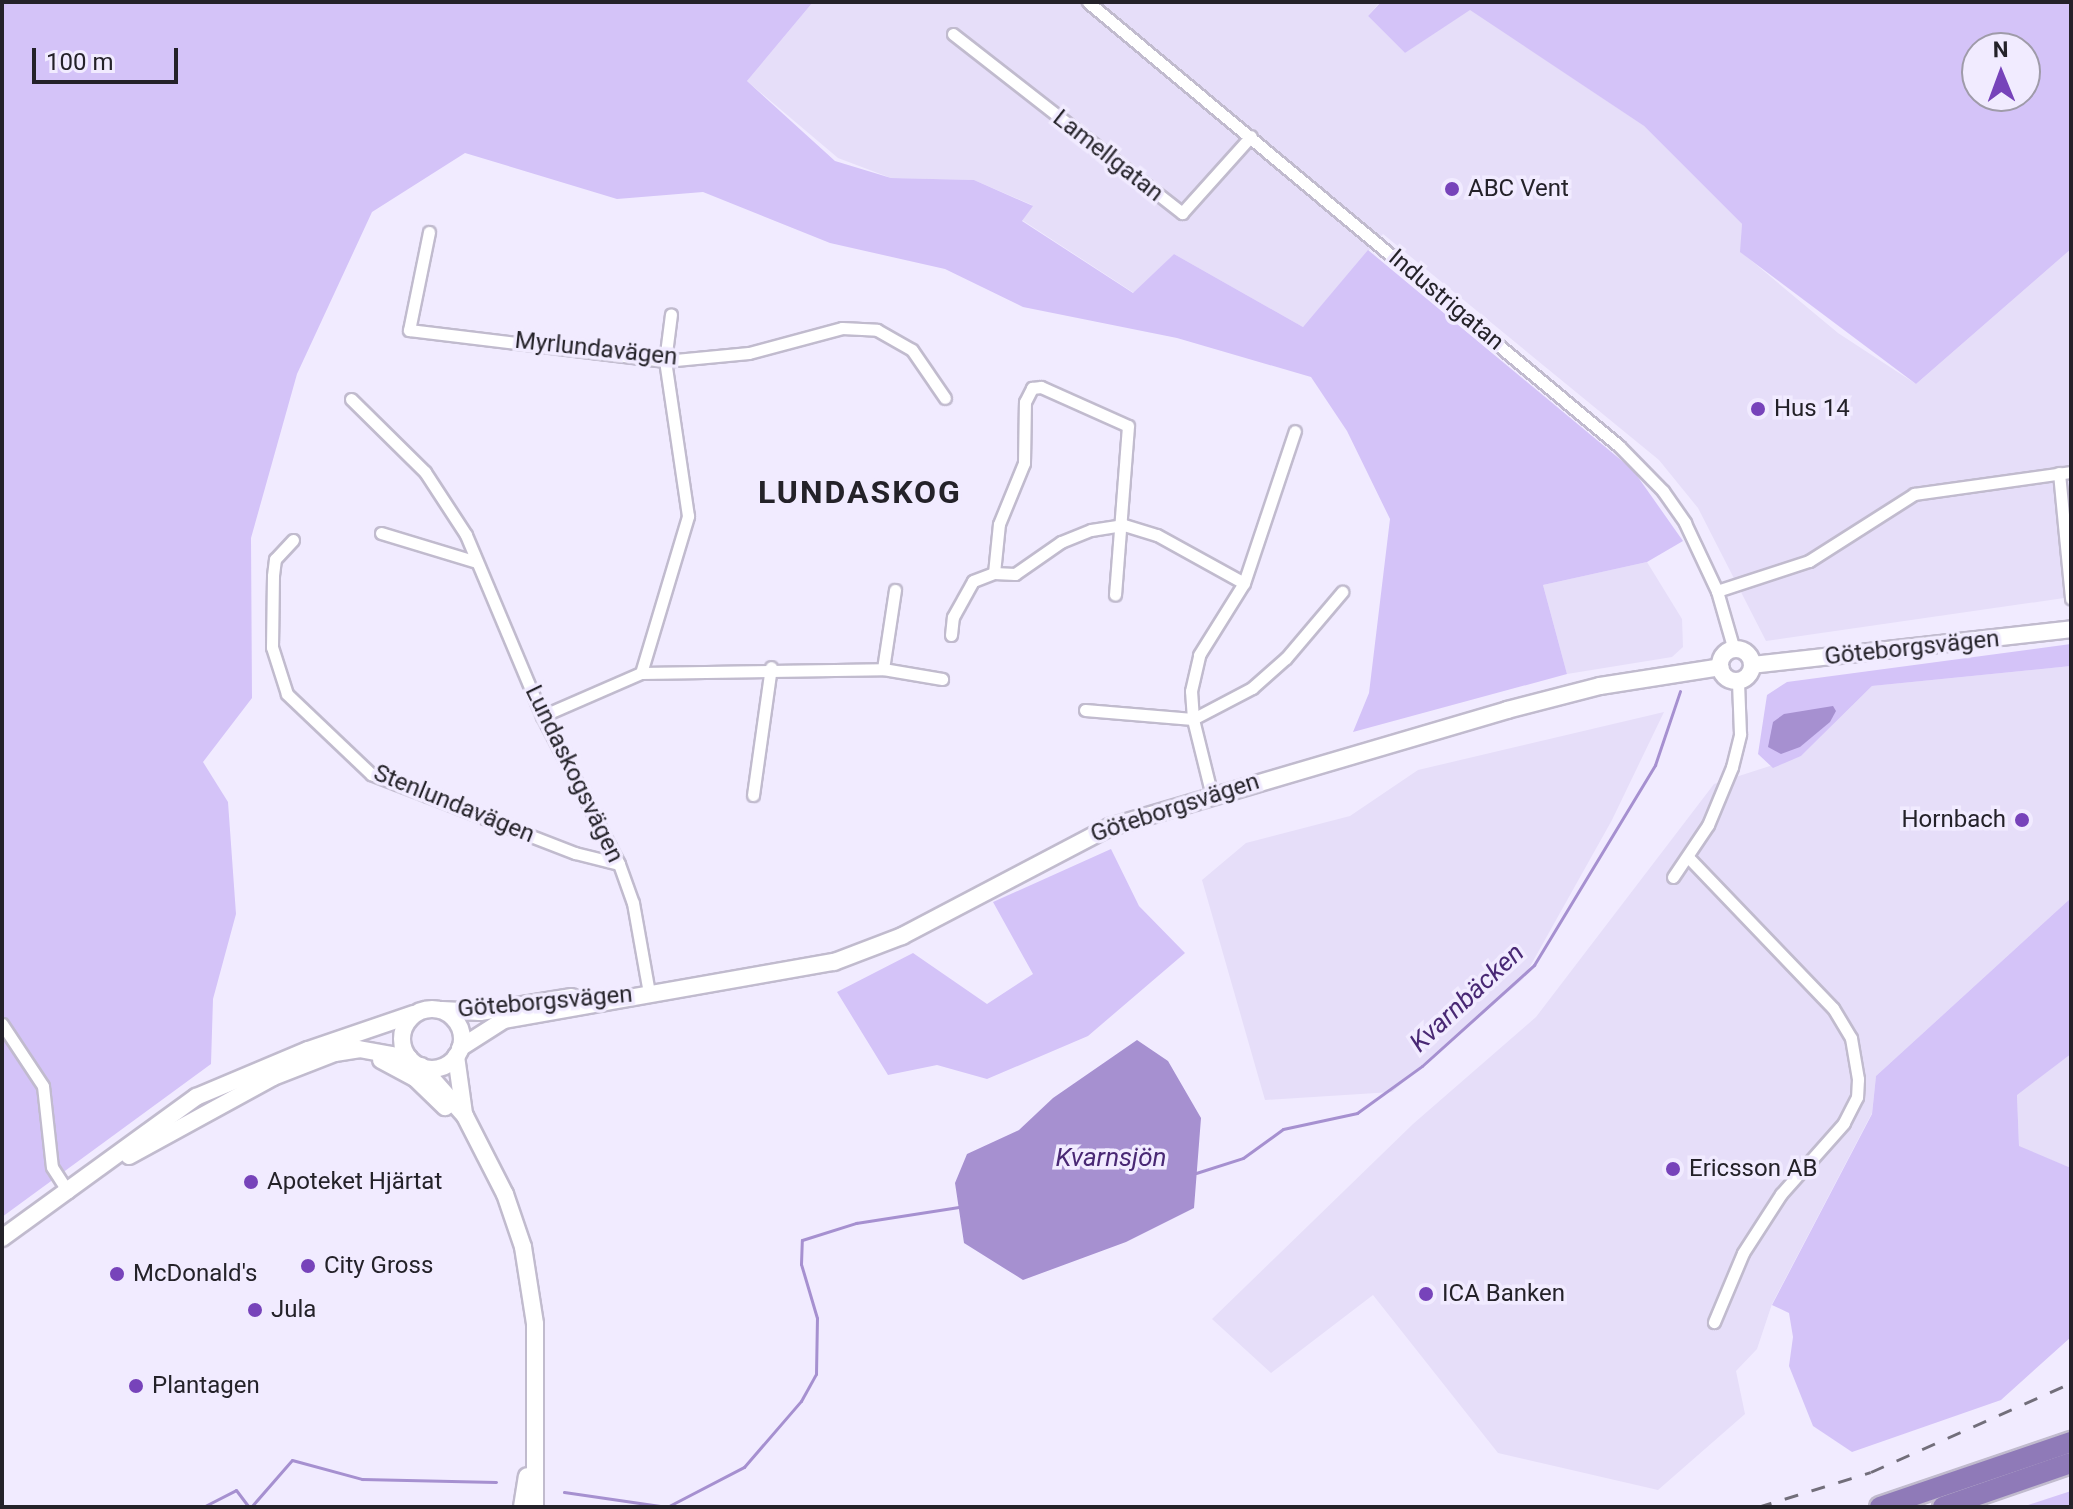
<!DOCTYPE html>
<meta charset="utf-8">
<style>
body{margin:0}
#map{position:relative;width:2073px;height:1509px;overflow:hidden;background:#f1ebff;font-family:Roboto,sans-serif}
div>[style]{position:absolute}
[style*='--x']{left:calc(var(--x)*1px);top:calc(var(--y)*1px);width:calc(var(--w)*1px);rotate:calc(var(--a)*1deg)}
.built>*{inset:0;background:#e6def9}
.green>*{inset:0;background:#d4c3f8}
.water>*{inset:0;background:#a690d0}
.stream>*{height:3px;margin:-1.5px;padding:0 1.5px;transform-origin:1.5px;border-radius:1.5px;background:#a690d0}
.roads{filter:drop-shadow(2px 0 #c1bbce) drop-shadow(-2px 0 #c1bbce) drop-shadow(0 2px #c1bbce) drop-shadow(0 -2px #c1bbce)}
.street>*{height:11px;margin:-5.5px;padding:0 5.5px;transform-origin:5.5px;border-radius:5.5px;background:#fff}
.secondary>*{height:16px;margin:-8px;padding:0 8px;transform-origin:8px;border-radius:8px;background:#fff}
.secondary>.ring{margin:-8px;padding:0;box-sizing:content-box;background:none;border:16px solid #fff;border-radius:50%}
.highway>*{height:20px;margin:-10px;padding:0 10px;transform-origin:10px;border-radius:10px;background:#8f7ab8}
.rail>*{height:3px;margin-top:-1.5px;transform-origin:0;background:repeating-linear-gradient(90deg,#726e7a 0 14px,transparent 0 28px)}
.dots>*{width:22px;height:22px;translate:-50% -50%;box-sizing:border-box;border:4px solid #f1ebff;border-radius:50%}
span{translate:-50% -50%;white-space:nowrap;text-align:center;line-height:1.15;-webkit-text-stroke:7px #f1ebff;paint-order:stroke}
.street-label{font-size:24px;color:#242229}
.poi-label{font-size:24px;color:#242229}
.left{translate:0 -50%;text-align:left}
.right{translate:-100% -50%;text-align:right}
.water-label{font-size:26px;color:#492874;font-style:italic}
.district-label{font-size:32px;color:#242229;font-weight:700;letter-spacing:2px}
.frame{position:absolute;inset:0;border:4px solid #242229;pointer-events:none}
.north{position:absolute;left:1961px;top:32px;width:80px;height:80px;box-sizing:border-box;background:#f1ebff;border:2px solid #9f9ba9;border-radius:50%;rotate:359deg;font-size:22px;font-weight:700;line-height:32px;text-align:center;color:#242229}
.north::after{content:'';display:block;margin:auto;width:28px;height:36px;background:#7743ba;clip-path:polygon(50% 0,100% 100%,50% 72%,0 100%)}
.scale{position:absolute;left:32px;top:48px;width:146px;height:36px;box-sizing:border-box;border:4px solid #242229;border-top:0;padding-left:10px;font-size:24px;line-height:28px;white-space:nowrap;color:#242229;-webkit-text-stroke:6px #f1ebff;paint-order:stroke}
</style>
<div id="map">
<div class="built">
<div style="clip-path:polygon(813px 2px,1380px 2px,1368px 16px,1405px 53px,1470px 9px,1644px 126px,1742px 224px,1741px 252px,1838px 333px,1916px 384px,2071px 249px,2071px 597px,1766px 641px,1698px 508px,1659px 460px,1383px 234px,1303px 327px,1174px 254px,1134px 293px,1022px 220px,1032px 205px,974px 180px,891px 178px,838px 158px,747px 81px)"></div>
<div style="clip-path:polygon(1647px 562px,1682px 619px,1683px 647px,1672px 657px,1567px 674px,1543px 585px)"></div>
<div style="clip-path:polygon(2071px 666px,2071px 898px,1876px 1076px,1872px 1113px,1772px 1304px,1757px 1349px,1736px 1371px,1745px 1414px,1658px 1490px,1498px 1453px,1373px 1295px,1271px 1373px,1212px 1319px,1413px 1124px,1536px 1017px,1714px 784px,1801px 756px,1872px 686px)"></div>
<div style="clip-path:polygon(1664px 712px,1612px 820px,1523px 979px,1392px 1092px,1265px 1100px,1202px 880px,1246px 843px,1350px 816px,1418px 770px)"></div>
<div style="clip-path:polygon(2071px 1054px,2071px 1168px,2019px 1147px,2017px 1094px)"></div>
</div>
<div class="green">
<div style="clip-path:polygon(2px 2px,813px 2px,747px 81px,835px 161px,891px 178px,974px 180px,1033px 206px,1022px 221px,1133px 293px,1174px 254px,1303px 327px,1368px 250px,1633px 470px,1683px 541px,1647px 562px,1543px 585px,1567px 674px,1353px 732px,1369px 693px,1390px 519px,1347px 431px,1311px 377px,1177px 338px,1023px 307px,945px 269px,830px 243px,703px 192px,617px 199px,465px 153px,372px 212px,297px 374px,251px 538px,252px 698px,203px 762px,228px 802px,236px 914px,213px 999px,211px 1064px,2px 1217px)"></div>
<div style="clip-path:polygon(evenodd,1381px 2px,2071px 2px,2071px 249px,1916px 384px,1740px 252px,1742px 224px,1644px 126px,1470px 10px,1405px 53px,1368px 16px,1381px 2px,2025px 48px,2025px 96px,1977px 96px,1977px 48px,2025px 48px)"></div>
<div style="clip-path:polygon(2071px 644px,2071px 666px,1872px 686px,1801px 756px,1773px 768px,1758px 754px,1767px 695px,1787px 682px)"></div>
<div style="clip-path:polygon(1111px 849px,1139px 906px,1185px 953px,1088px 1036px,987px 1079px,937px 1065px,888px 1075px,837px 992px,913px 953px,987px 1004px,1033px 974px,993px 902px)"></div>
<div style="clip-path:polygon(2071px 898px,2071px 1054px,2017px 1095px,2019px 1146px,2071px 1168px,2071px 1337px,2001px 1400px,1852px 1452px,1813px 1426px,1789px 1366px,1793px 1337px,1789px 1313px,1772px 1305px,1872px 1114px,1876px 1076px)"></div>
<div style="clip-path:polygon(2071px 1491px,2071px 1507px,2022px 1507px)"></div>
</div>
<div class="water">
<div style="clip-path:polygon(1833px 706px,1836px 711px,1830px 722px,1800px 747px,1781px 754px,1768px 747px,1773px 722px,1784px 714px)"></div>
<div style="clip-path:polygon(1137px 1040px,1168px 1061px,1201px 1118px,1194px 1208px,1126px 1242px,1023px 1280px,964px 1243px,955px 1183px,967px 1154px,1019px 1130px,1053px 1098px)"></div>
</div>
<div class="stream">
<div style="--x:1196;--y:1173;--w:49;--a:-17.7"></div>
<div style="--x:1243;--y:1158;--w:49;--a:-35.9"></div>
<div style="--x:1283;--y:1129;--w:76;--a:-12.2"></div>
<div style="--x:1357;--y:1113;--w:80;--a:-35.9"></div>
<div style="--x:1422;--y:1066;--w:151;--a:-42"></div>
<div style="--x:1534;--y:965;--w:234;--a:-58.8"></div>
<div style="--x:1655;--y:765;--w:78;--a:-71.3"></div>
<div style="--x:564;--y:1492;--w:104;--a:8.3"></div>
<div style="--x:667;--y:1507;--w:87;--a:-27.5"></div>
<div style="--x:744;--y:1467;--w:87;--a:-49.2"></div>
<div style="--x:801;--y:1401;--w:31;--a:-61"></div>
<div style="--x:816;--y:1374;--w:56;--a:-89"></div>
<div style="--x:817;--y:1318;--w:56;--a:-106.5"></div>
<div style="--x:801;--y:1264;--w:24;--a:-88"></div>
<div style="--x:802;--y:1240;--w:57;--a:-17.5"></div>
<div style="--x:856;--y:1223;--w:104;--a:-8.8"></div>
<div style="--x:203;--y:1507;--w:37;--a:-27"></div>
<div style="--x:236;--y:1490;--w:21;--a:53"></div>
<div style="--x:251;--y:1507;--w:62;--a:-48.9"></div>
<div style="--x:292;--y:1460;--w:73;--a:15.2"></div>
<div style="--x:362;--y:1479;--w:134;--a:1.3"></div>
</div>
<div class="roads">
<div class="street">
<div style="--x:1088;--y:2;--w:692;--a:39.9"></div>
<div style="--x:1619;--y:446;--w:63;--a:45.6"></div>
<div style="--x:1663;--y:491;--w:39;--a:55"></div>
<div style="--x:1685;--y:523;--w:75;--a:64.8"></div>
<div style="--x:1717;--y:591;--w:61;--a:73.9"></div>
<div style="--x:953;--y:34;--w:291;--a:38"></div>
<div style="--x:1182;--y:213;--w:103;--a:-48.1"></div>
<div style="--x:429;--y:232;--w:100;--a:101.5"></div>
<div style="--x:409;--y:330;--w:258;--a:6.9"></div>
<div style="--x:665;--y:361;--w:84;--a:-5.4"></div>
<div style="--x:749;--y:353;--w:96;--a:-15"></div>
<div style="--x:842;--y:328;--w:35;--a:3"></div>
<div style="--x:877;--y:330;--w:40;--a:29.7"></div>
<div style="--x:912;--y:350;--w:58;--a:55.5"></div>
<div style="--x:351;--y:399;--w:104;--a:44.6"></div>
<div style="--x:425;--y:472;--w:75;--a:56.9"></div>
<div style="--x:466;--y:535;--w:196;--a:67.2"></div>
<div style="--x:542;--y:716;--w:167;--a:62.5"></div>
<div style="--x:619;--y:864;--w:41;--a:70.3"></div>
<div style="--x:633;--y:903;--w:91;--a:79.9"></div>
<div style="--x:2059;--y:473;--w:126;--a:84.5"></div>
<div style="--x:381;--y:533;--w:100;--a:16.8"></div>
<div style="--x:293;--y:540;--w:26;--a:133"></div>
<div style="--x:275;--y:559;--w:17;--a:97"></div>
<div style="--x:273;--y:576;--w:71;--a:90.8"></div>
<div style="--x:272;--y:647;--w:49;--a:72.3"></div>
<div style="--x:287;--y:694;--w:116;--a:43.6"></div>
<div style="--x:371;--y:774;--w:219;--a:21.2"></div>
<div style="--x:575;--y:853;--w:45;--a:14"></div>
<div style="--x:994;--y:573;--w:49;--a:-84.2"></div>
<div style="--x:999;--y:524;--w:66;--a:-67.7"></div>
<div style="--x:1024;--y:463;--w:61;--a:-89.1"></div>
<div style="--x:1025;--y:402;--w:16;--a:-63"></div>
<div style="--x:1032;--y:388;--w:9;--a:-6"></div>
<div style="--x:1041;--y:387;--w:95;--a:24.1"></div>
<div style="--x:1128;--y:426;--w:169;--a:94.4"></div>
<div style="--x:1717;--y:591;--w:97;--a:-18.1"></div>
<div style="--x:1809;--y:561;--w:125;--a:-32.5"></div>
<div style="--x:1914;--y:494;--w:159;--a:-8"></div>
<div style="--x:951;--y:635;--w:18;--a:-84"></div>
<div style="--x:953;--y:617;--w:41;--a:-60.9"></div>
<div style="--x:973;--y:581;--w:22;--a:-21"></div>
<div style="--x:994;--y:573;--w:21;--a:3"></div>
<div style="--x:1015;--y:574;--w:56;--a:-34.8"></div>
<div style="--x:1061;--y:542;--w:32;--a:-22"></div>
<div style="--x:1091;--y:530;--w:33;--a:-9"></div>
<div style="--x:1124;--y:525;--w:34;--a:17"></div>
<div style="--x:1157;--y:535;--w:99;--a:28.9"></div>
<div style="--x:883;--y:669;--w:80;--a:-81.4"></div>
<div style="--x:641;--y:673;--w:164;--a:-73.3"></div>
<div style="--x:688;--y:516;--w:157;--a:-98.4"></div>
<div style="--x:665;--y:361;--w:47;--a:-82.7"></div>
<div style="--x:1085;--y:710;--w:108;--a:4.8"></div>
<div style="--x:1193;--y:719;--w:67;--a:-27.7"></div>
<div style="--x:1252;--y:688;--w:45;--a:-41.4"></div>
<div style="--x:1286;--y:658;--w:87;--a:-49.7"></div>
<div style="--x:542;--y:716;--w:108;--a:-23.5"></div>
<div style="--x:641;--y:673;--w:242;--a:-0.9"></div>
<div style="--x:883;--y:669;--w:60;--a:9.6"></div>
<div style="--x:753;--y:795;--w:129;--a:-82"></div>
<div style="--x:1212;--y:796;--w:79;--a:-103.9"></div>
<div style="--x:1193;--y:719;--w:28;--a:-94"></div>
<div style="--x:1191;--y:691;--w:37;--a:-77"></div>
<div style="--x:1199;--y:655;--w:85;--a:-58"></div>
<div style="--x:1244;--y:583;--w:160;--a:-71.5"></div>
<div style="--x:1688;--y:857;--w:209;--a:46.2"></div>
<div style="--x:1833;--y:1008;--w:35;--a:59"></div>
<div style="--x:1851;--y:1038;--w:42;--a:80.3"></div>
<div style="--x:1858;--y:1079;--w:18;--a:93"></div>
<div style="--x:1857;--y:1097;--w:29;--a:117"></div>
<div style="--x:1844;--y:1123;--w:95;--a:131.6"></div>
<div style="--x:1781;--y:1194;--w:70;--a:122.8"></div>
<div style="--x:1743;--y:1253;--w:75;--a:112.8"></div>
<div style="--x:1673;--y:877;--w:63;--a:-56.1"></div>
<div style="--x:1708;--y:825;--w:63;--a:-67.5"></div>
<div style="--x:1732;--y:767;--w:34;--a:-76"></div>
<div style="--x:1740;--y:734;--w:53;--a:-92.2"></div>
<div style="--x:2;--y:1024;--w:74;--a:56.5"></div>
<div style="--x:43;--y:1086;--w:81;--a:83.7"></div>
<div style="--x:52;--y:1167;--w:30;--a:57"></div>
</div>
<div class="secondary">
<div class="ring" style="left:1720px;top:649px;width:16px;height:16px"></div>
<div style="--x:1752;--y:665;--w:321;--a:-6.4"></div>
<div class="ring" style="left:402px;top:1009px;width:44px;height:44px"></div>
<div style="--x:442;--y:1010;--w:38;--a:3"></div>
<div style="--x:480;--y:1012;--w:93;--a:-9.3"></div>
<div style="--x:460;--y:1048;--w:52;--a:-32.5"></div>
<div style="--x:504;--y:1020;--w:335;--a:-10"></div>
<div style="--x:834;--y:962;--w:73;--a:-20.9"></div>
<div style="--x:902;--y:936;--w:235;--a:-27.7"></div>
<div style="--x:1110;--y:827;--w:414;--a:-16.4"></div>
<div style="--x:1507;--y:710;--w:96;--a:-14.5"></div>
<div style="--x:1600;--y:686;--w:122;--a:-8.9"></div>
<div style="--x:456;--y:1056;--w:59;--a:82.1"></div>
<div style="--x:381;--y:1060;--w:38;--a:28"></div>
<div style="--x:415;--y:1078;--w:42;--a:44"></div>
<div style="--x:421;--y:1066;--w:67;--a:48.7"></div>
<div style="--x:465;--y:1116;--w:88;--a:62.9"></div>
<div style="--x:505;--y:1194;--w:56;--a:71.2"></div>
<div style="--x:523;--y:1247;--w:78;--a:81.1"></div>
<div style="--x:535;--y:1324;--w:183;--a:90"></div>
<div style="--x:129;--y:1156;--w:164;--a:-28.7"></div>
<div style="--x:273;--y:1077;--w:66;--a:-21.2"></div>
<div style="--x:335;--y:1053;--w:24;--a:-9"></div>
<div style="--x:359;--y:1049;--w:51;--a:10.2"></div>
<div style="--x:2;--y:1238;--w:240;--a:-36"></div>
<div style="--x:196;--y:1097;--w:121;--a:-22.8"></div>
<div style="--x:308;--y:1050;--w:112;--a:-18.8"></div>
<div style="--x:522;--y:1507;--w:31;--a:-81"></div>
</div>
<div class="highway">
<div style="--x:1880;--y:1507;--w:202;--a:-18.8"></div>
<div style="--x:1943;--y:1507;--w:135;--a:-19"></div>
</div>
</div>
<div class="rail">
<div style="--x:1758;--y:1507;--w:118;--a:-17.2"></div>
<div style="--x:1871;--y:1472;--w:219;--a:-24"></div>
</div>
<div class="dots">
<div style="left:1452px;top:189px;background:#7743ba"></div>
<div style="left:1758px;top:409px;background:#7743ba"></div>
<div style="left:2022px;top:820px;background:#7743ba"></div>
<div style="left:1673px;top:1169px;background:#7743ba"></div>
<div style="left:251px;top:1182px;background:#7743ba"></div>
<div style="left:308px;top:1266px;background:#7743ba"></div>
<div style="left:117px;top:1274px;background:#7743ba"></div>
<div style="left:1426px;top:1294px;background:#7743ba"></div>
<div style="left:255px;top:1310px;background:#7743ba"></div>
<div style="left:136px;top:1386px;background:#7743ba"></div>
</div>
<div class="street-label">
<span style="left:1108px;top:156px;rotate:38deg">Lamellgatan</span>
<span style="left:1446px;top:300px;rotate:40deg">Industrigatan</span>
<span style="left:596px;top:349px;rotate:6deg">Myrlundavägen</span>
<span style="left:1912px;top:648px;rotate:-6deg">Göteborgsvägen</span>
<span style="left:574px;top:774px;rotate:64deg">Lundaskogsvägen</span>
<span style="left:454px;top:804px;rotate:22deg">Stenlundavägen</span>
<span style="left:1175px;top:808px;rotate:-18deg">Göteborgsvägen</span>
<span style="left:545px;top:1002px;rotate:-5deg">Göteborgsvägen</span>
</div>
<div class="poi-label">
<span class="left" style="left:1468px;top:189px">ABC Vent</span>
<span class="left" style="left:1774px;top:409px">Hus 14</span>
<span class="right" style="left:2006px;top:820px">Hornbach</span>
<span class="left" style="left:1689px;top:1169px">Ericsson AB</span>
<span class="left" style="left:267px;top:1182px">Apoteket Hjärtat</span>
<span class="left" style="left:324px;top:1266px">City Gross</span>
<span class="left" style="left:133px;top:1274px">McDonald's</span>
<span class="left" style="left:1442px;top:1294px">ICA Banken</span>
<span class="left" style="left:271px;top:1310px">Jula</span>
<span class="left" style="left:152px;top:1386px">Plantagen</span>
</div>
<div class="water-label">
<span style="left:1467px;top:998px;rotate:-43deg">Kvarnbäcken</span>
<span style="left:1111px;top:1158px">Kvarnsjön</span>
</div>
<div class="district-label">
<span style="left:860px;top:492px">LUNDASKOG</span>
</div>
<div class="frame"></div>
<div class="north">N</div>
<div class="scale">100 m</div>
</div>
